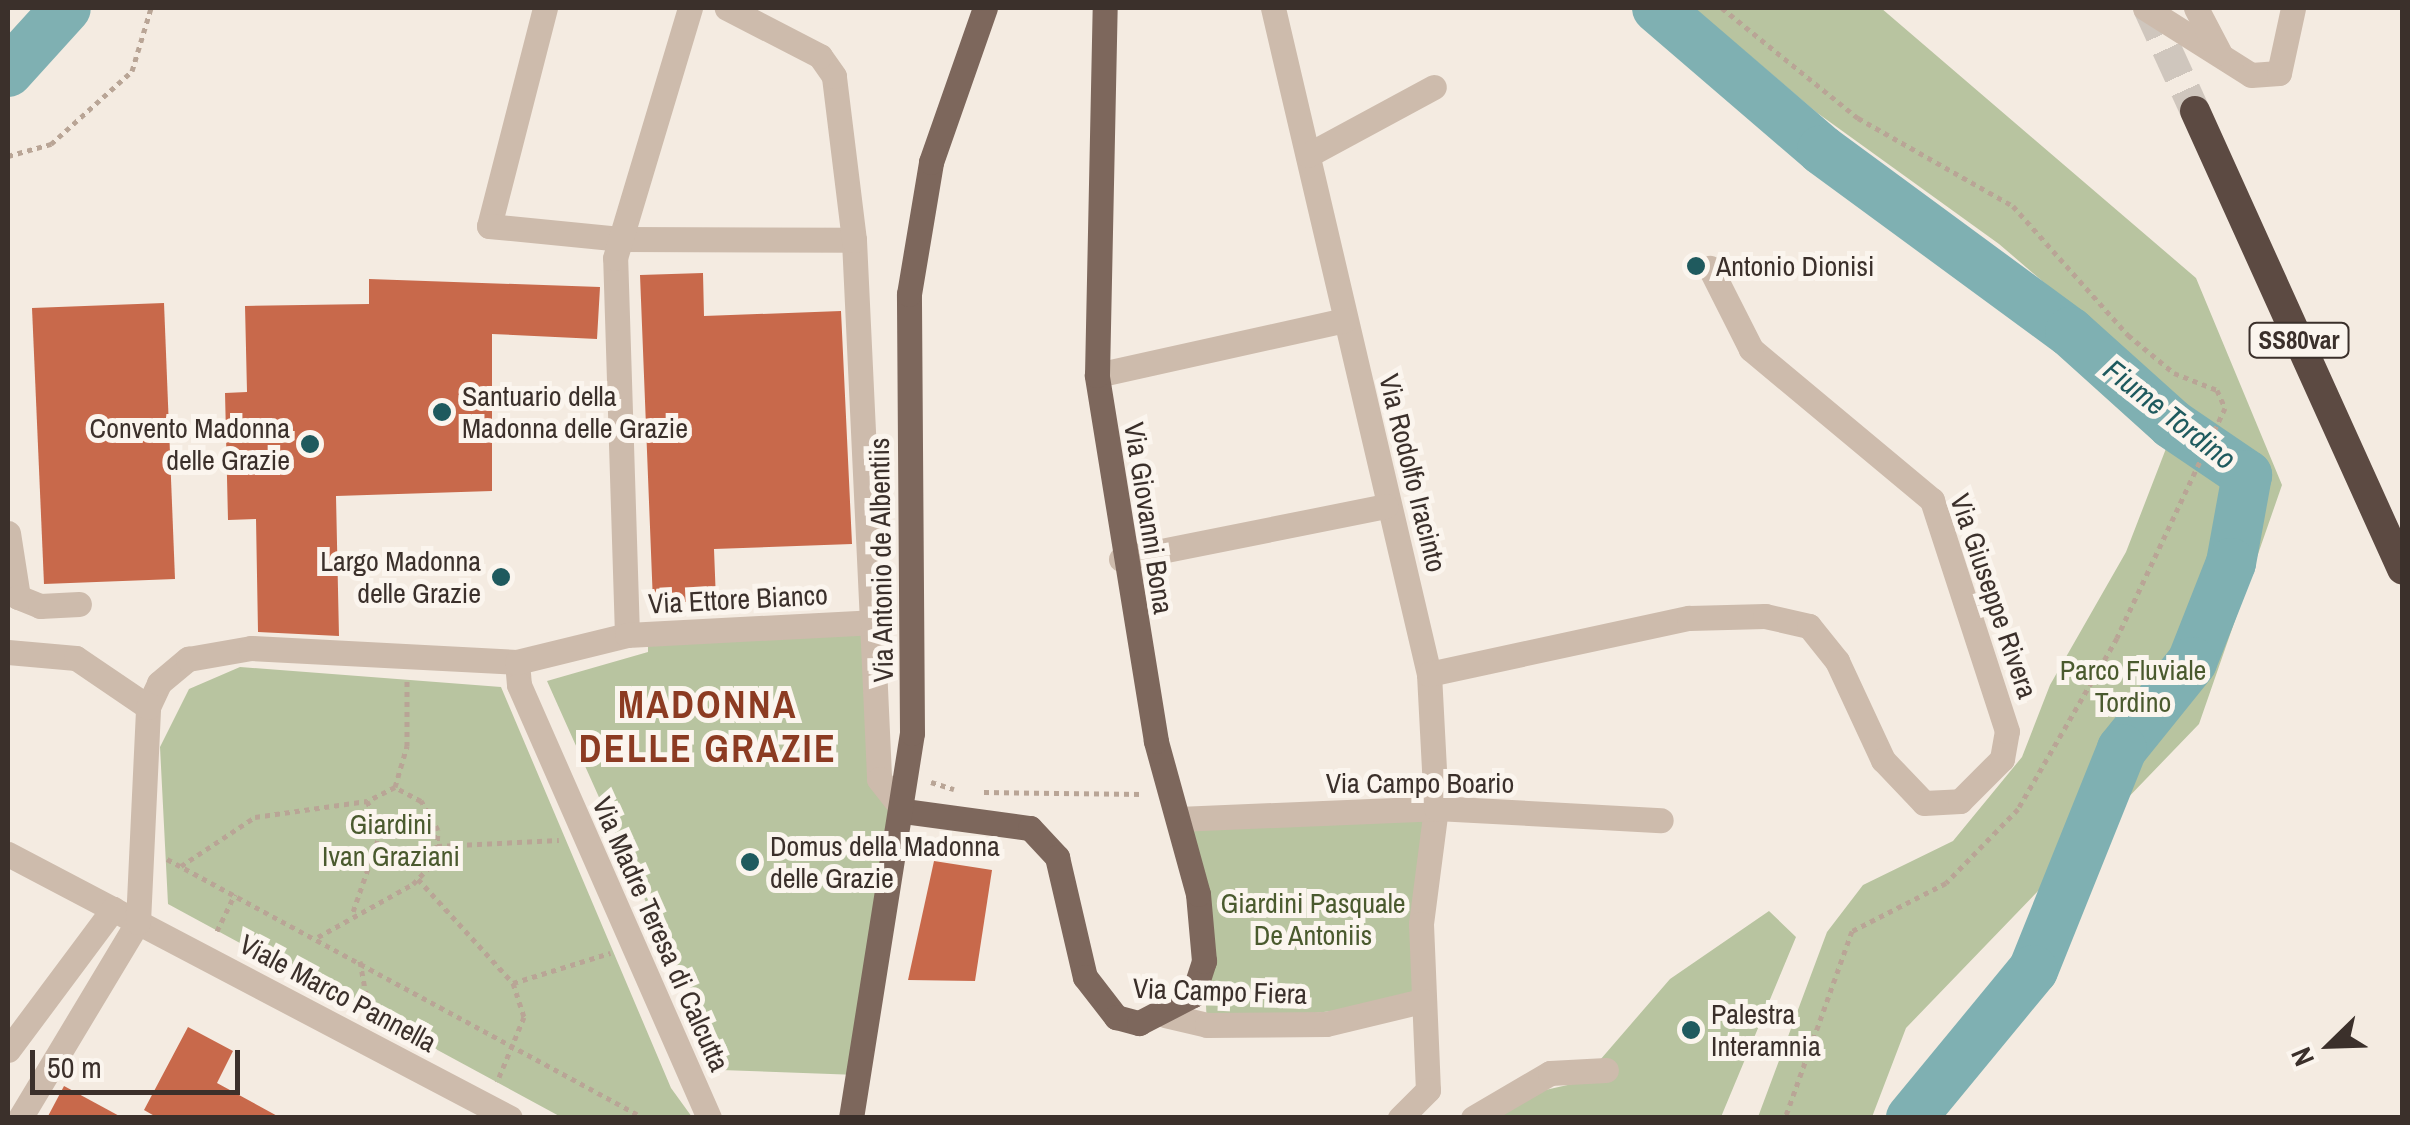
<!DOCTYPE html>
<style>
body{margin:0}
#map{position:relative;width:2410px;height:1125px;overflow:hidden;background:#f4ebe1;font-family:"Archivo Narrow",sans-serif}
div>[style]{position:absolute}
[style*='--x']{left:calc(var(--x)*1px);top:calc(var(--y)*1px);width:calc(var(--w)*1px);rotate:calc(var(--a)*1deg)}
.green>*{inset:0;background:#b8c4a0}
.river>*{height:50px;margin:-25px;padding:0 25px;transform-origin:25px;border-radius:25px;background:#7fb0b2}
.building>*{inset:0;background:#c8694b}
.highway-tunnel>*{height:30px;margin-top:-15px;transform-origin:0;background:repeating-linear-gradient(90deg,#cfc6bd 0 30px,transparent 0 45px)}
.path>*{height:5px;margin-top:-2.5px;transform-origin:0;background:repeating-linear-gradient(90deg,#b9a596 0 5px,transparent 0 10px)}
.minor>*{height:25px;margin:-12.5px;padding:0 12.5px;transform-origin:12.5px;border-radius:12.5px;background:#cdbbac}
.major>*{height:25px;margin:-12.5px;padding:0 12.5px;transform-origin:12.5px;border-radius:12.5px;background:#7d675c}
.highway>*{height:30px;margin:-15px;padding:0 15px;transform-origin:15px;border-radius:15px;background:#5c4a42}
.dots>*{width:28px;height:28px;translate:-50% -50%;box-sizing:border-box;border:5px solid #fbf5ee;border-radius:50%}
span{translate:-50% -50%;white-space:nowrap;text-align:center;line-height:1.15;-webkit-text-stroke:10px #fbf5ee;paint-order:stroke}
.shield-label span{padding:2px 8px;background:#fbf5ee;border:2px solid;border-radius:8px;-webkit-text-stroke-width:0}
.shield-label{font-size:25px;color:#3b302b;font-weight:700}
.poi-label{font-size:28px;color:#3b302b}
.left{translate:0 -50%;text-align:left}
.right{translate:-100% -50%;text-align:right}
.street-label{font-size:28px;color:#3b302b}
.park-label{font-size:28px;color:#4a5a2e}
.water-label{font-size:30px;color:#1f5a5e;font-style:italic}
.district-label{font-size:38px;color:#8c3b22;font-weight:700;letter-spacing:2.5px}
.frame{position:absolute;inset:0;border:10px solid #3b302b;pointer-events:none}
.north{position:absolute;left:2280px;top:995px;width:100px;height:100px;-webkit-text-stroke:8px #fbf5ee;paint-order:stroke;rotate:247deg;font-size:28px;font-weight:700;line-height:40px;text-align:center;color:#3b302b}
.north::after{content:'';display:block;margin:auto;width:35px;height:45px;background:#3b302b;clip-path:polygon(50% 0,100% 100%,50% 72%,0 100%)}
.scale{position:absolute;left:30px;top:1050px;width:210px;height:45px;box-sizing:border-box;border:5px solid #3b302b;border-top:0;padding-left:12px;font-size:30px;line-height:35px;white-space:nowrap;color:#3b302b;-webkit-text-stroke:8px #fbf5ee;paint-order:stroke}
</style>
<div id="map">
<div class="green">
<div style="clip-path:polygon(1694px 8px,1881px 8px,2196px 278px,2282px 485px,2199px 724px,1906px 1028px,1872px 1117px,1758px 1117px,1827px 932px,1863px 885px,1953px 841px,2022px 757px,2050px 685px,2126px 552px,2184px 402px,1999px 244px,1816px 112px)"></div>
<div style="clip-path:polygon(872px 622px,879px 779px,904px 811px,858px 1075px,721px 1070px,547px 681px,648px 652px,648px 633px)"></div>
<div style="clip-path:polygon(240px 667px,501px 687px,671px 1088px,692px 1117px,561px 1117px,168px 904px,160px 747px,189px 689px)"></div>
<div style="clip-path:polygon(1436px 808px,1422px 1001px,1207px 1025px,1202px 930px,1178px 819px)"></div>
<div style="clip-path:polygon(1769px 911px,1796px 937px,1721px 1117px,1501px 1118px,1518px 1096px,1581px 1082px,1670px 979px)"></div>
</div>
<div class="river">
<div style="--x:1657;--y:8;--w:218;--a:40.7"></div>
<div style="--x:1822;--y:150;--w:308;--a:36.3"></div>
<div style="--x:2070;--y:332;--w:137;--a:42"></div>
<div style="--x:2172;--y:424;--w:91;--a:34.2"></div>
<div style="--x:2247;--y:475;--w:89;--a:100.3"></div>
<div style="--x:2231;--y:563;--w:106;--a:111.5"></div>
<div style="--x:2192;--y:662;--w:112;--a:128.8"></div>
<div style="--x:2122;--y:749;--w:238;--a:111.9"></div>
<div style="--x:2033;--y:970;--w:192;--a:129.5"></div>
<div style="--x:8;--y:72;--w:86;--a:-47.8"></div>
</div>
<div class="building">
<div style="clip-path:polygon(703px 273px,704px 316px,841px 311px,852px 544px,714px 549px,716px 601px,653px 603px,640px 275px)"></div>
<div style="clip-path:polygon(369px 279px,600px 287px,597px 339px,492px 334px,492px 491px,336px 496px,339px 636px,258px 632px,256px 519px,228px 520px,225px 393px,247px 392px,245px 306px,369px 304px)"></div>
<div style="clip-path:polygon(164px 303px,175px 579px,44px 584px,32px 308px)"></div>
<div style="clip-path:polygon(934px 861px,992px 870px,975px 981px,908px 980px)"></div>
<div style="clip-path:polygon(188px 1027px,233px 1051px,217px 1083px,281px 1118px,158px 1118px,144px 1110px)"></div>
<div style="clip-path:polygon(64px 1086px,123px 1118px,47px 1118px)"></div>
</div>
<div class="highway-tunnel">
<div style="--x:2148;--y:8;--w:113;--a:65.5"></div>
</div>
<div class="path">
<div style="--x:1722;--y:8;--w:175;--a:39"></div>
<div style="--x:1858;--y:118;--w:178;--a:29.6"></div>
<div style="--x:2013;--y:206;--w:173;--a:48.3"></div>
<div style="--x:2128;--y:335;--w:60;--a:39.6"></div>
<div style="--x:2174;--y:373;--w:46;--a:21.6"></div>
<div style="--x:2217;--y:390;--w:20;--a:66"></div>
<div style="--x:2225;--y:408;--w:254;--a:115.2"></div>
<div style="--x:2117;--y:638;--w:198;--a:120.1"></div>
<div style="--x:2018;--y:809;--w:103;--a:134.2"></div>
<div style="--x:1946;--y:883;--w:106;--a:152.9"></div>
<div style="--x:1852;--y:931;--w:199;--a:109.7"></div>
<div style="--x:8;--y:156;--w:45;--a:-15.6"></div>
<div style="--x:51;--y:144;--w:109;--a:-42"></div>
<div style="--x:132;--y:71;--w:66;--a:-73.2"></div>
<div style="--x:931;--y:782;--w:24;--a:17"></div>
<div style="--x:395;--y:787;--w:43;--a:-73.7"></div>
<div style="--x:407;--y:746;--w:65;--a:-90"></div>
<div style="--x:984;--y:792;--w:159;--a:0.7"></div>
<div style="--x:437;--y:846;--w:122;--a:-2.8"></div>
<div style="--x:167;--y:859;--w:543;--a:28.5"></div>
<div style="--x:181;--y:866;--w:89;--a:-33.5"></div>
<div style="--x:255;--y:817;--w:113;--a:-8.1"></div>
<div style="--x:367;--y:801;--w:33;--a:65"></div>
<div style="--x:381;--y:831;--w:86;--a:109.1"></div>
<div style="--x:418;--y:879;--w:141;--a:47.6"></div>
<div style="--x:513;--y:983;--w:36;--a:72"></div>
<div style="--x:524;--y:1017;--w:70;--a:112.6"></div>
<div style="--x:217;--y:931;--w:41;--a:-64.1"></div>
<div style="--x:318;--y:937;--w:109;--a:-29.2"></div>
<div style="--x:413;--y:884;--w:33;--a:-46"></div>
<div style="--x:436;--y:860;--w:30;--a:-86"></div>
<div style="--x:438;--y:830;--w:34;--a:-120"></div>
<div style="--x:421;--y:801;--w:30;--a:-152"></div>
<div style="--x:395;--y:787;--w:31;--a:153"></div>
<div style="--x:360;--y:961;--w:52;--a:80"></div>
<div style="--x:513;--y:983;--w:102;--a:-17.2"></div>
</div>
<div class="minor">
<div style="--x:545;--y:8;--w:225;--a:104.4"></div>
<div style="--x:489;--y:226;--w:134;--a:5.6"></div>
<div style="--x:622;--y:239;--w:232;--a:0.2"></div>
<div style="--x:1273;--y:8;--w:684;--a:76.82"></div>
<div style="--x:1429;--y:674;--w:134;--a:87"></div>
<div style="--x:1436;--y:808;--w:117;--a:97.4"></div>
<div style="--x:1421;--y:924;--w:166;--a:87.6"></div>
<div style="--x:1428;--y:1090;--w:40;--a:135"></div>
<div style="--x:2145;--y:8;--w:125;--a:32.3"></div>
<div style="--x:2251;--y:75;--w:28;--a:-4"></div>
<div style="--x:2279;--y:73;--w:66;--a:-77.8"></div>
<div style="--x:2196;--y:8;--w:50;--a:62.4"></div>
<div style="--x:1308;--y:155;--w:143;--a:-28.4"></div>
<div style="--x:1097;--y:375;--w:254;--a:-12.5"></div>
<div style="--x:8;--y:533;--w:65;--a:81.1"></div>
<div style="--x:18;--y:597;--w:24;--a:22"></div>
<div style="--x:40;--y:606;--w:39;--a:-3"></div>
<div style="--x:1121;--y:559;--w:270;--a:-11.3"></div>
<div style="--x:872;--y:622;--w:157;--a:87.4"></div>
<div style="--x:879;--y:779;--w:41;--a:52"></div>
<div style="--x:627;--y:635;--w:377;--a:-91.8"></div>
<div style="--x:615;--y:258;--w:261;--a:-73.3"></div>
<div style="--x:8;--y:652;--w:68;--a:5"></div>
<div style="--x:76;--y:658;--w:87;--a:34.2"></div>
<div style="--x:517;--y:662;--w:23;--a:85"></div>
<div style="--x:519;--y:685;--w:473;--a:66.3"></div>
<div style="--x:1429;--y:674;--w:266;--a:-12.2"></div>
<div style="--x:1689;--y:618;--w:76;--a:-1.5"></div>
<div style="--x:1765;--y:616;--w:45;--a:12.8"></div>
<div style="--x:1809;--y:626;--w:45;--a:51.3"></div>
<div style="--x:1837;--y:661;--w:109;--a:65.1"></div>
<div style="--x:1883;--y:760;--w:59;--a:46.4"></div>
<div style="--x:1924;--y:803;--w:36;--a:-3"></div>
<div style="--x:1960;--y:801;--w:59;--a:-45"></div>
<div style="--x:2002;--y:759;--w:28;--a:-80"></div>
<div style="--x:2007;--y:731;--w:243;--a:-108"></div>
<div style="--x:1932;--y:500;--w:236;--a:-140.2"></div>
<div style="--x:1751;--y:349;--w:91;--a:-116.8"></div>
<div style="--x:1178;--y:819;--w:258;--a:-2.4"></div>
<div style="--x:1436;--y:808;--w:225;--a:3.1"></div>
<div style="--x:8;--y:854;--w:567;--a:27.74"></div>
<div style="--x:1165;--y:1015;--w:43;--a:13.4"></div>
<div style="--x:1207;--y:1025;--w:119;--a:-0.5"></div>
<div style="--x:1326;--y:1024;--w:99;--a:-13.5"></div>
<div style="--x:8;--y:1050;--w:176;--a:-53.3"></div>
<div style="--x:20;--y:1118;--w:229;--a:-59"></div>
<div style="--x:138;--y:922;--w:215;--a:-87.3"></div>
<div style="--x:148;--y:707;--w:26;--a:-65"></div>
<div style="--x:159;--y:683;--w:38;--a:-40"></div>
<div style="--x:188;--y:659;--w:64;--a:-9.9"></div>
<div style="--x:251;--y:648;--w:266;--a:3"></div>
<div style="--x:517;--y:662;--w:113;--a:-13.8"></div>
<div style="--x:627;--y:635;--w:245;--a:-3"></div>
<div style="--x:872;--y:622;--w:382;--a:-92.7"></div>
<div style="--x:854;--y:240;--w:165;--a:-97"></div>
<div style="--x:834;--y:76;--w:24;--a:-125"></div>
<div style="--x:820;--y:56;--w:105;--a:-152.7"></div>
<div style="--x:1473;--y:1118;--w:89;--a:-30.3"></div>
<div style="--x:1550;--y:1073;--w:56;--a:-3.1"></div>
</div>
<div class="major">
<div style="--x:904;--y:811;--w:127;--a:7.7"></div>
<div style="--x:1030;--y:828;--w:40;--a:47"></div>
<div style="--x:1057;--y:857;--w:123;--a:76.9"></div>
<div style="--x:1085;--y:977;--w:51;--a:52.2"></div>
<div style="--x:1116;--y:1017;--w:24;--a:15"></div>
<div style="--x:1139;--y:1023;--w:61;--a:-27.4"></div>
<div style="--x:1193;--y:995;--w:36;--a:-72"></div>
<div style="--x:1204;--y:961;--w:67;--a:-95.1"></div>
<div style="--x:1198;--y:894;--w:159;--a:-105.4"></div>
<div style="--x:1156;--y:741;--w:371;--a:-99.2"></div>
<div style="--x:1097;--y:375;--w:367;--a:-88.8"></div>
<div style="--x:851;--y:1118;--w:390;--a:-81"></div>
<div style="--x:912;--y:733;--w:439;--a:-90.4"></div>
<div style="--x:909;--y:294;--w:134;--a:-80.5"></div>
<div style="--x:931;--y:162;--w:163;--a:-70.7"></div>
</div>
<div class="highway">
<div style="--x:2195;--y:111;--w:503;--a:65.68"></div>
</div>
<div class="dots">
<div style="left:1696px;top:266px;background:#1f5a5e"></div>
<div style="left:442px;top:412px;background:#1f5a5e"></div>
<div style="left:310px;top:444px;background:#1f5a5e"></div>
<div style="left:501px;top:577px;background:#1f5a5e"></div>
<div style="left:750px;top:862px;background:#1f5a5e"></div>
<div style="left:1691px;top:1030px;background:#1f5a5e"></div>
</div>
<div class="shield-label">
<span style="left:2299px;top:340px">SS80var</span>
</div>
<div class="poi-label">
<span class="left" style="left:1716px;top:266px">Antonio Dionisi</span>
<span class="left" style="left:462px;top:412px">Santuario della<br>Madonna delle Grazie</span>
<span class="right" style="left:290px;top:444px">Convento Madonna<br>delle Grazie</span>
<span class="right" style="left:481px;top:577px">Largo Madonna<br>delle Grazie</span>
<span class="left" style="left:770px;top:862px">Domus della Madonna<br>delle Grazie</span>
<span class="left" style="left:1711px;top:1030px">Palestra<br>Interamnia</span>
</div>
<div class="street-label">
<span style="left:1413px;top:473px;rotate:76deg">Via Rodolfo Iracinto</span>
<span style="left:1149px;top:518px;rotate:81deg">Via Giovanni Bona</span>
<span style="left:881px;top:560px;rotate:-91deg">Via Antonio de Albentiis</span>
<span style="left:1994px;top:596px;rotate:71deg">Via Giuseppe Rivera</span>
<span style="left:738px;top:599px;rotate:-3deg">Via Ettore Bianco</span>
<span style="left:1420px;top:783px">Via Campo Boario</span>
<span style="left:661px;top:934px;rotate:66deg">Via Madre Teresa di Calcutta</span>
<span style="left:1220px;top:991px;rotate:2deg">Via Campo Fiera</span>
<span style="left:338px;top:993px;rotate:28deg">Viale Marco Pannella</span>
</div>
<div class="park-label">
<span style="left:2133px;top:686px">Parco Fluviale<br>Tordino</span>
<span style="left:391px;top:840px">Giardini<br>Ivan Graziani</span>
<span style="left:1313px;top:919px">Giardini Pasquale<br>De Antoniis</span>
</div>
<div class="water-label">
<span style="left:2170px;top:414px;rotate:38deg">Fiume Tordino</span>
</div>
<div class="district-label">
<span style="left:708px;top:727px">MADONNA<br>DELLE GRAZIE</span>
</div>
<div class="frame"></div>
<div class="north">N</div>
<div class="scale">50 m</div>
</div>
